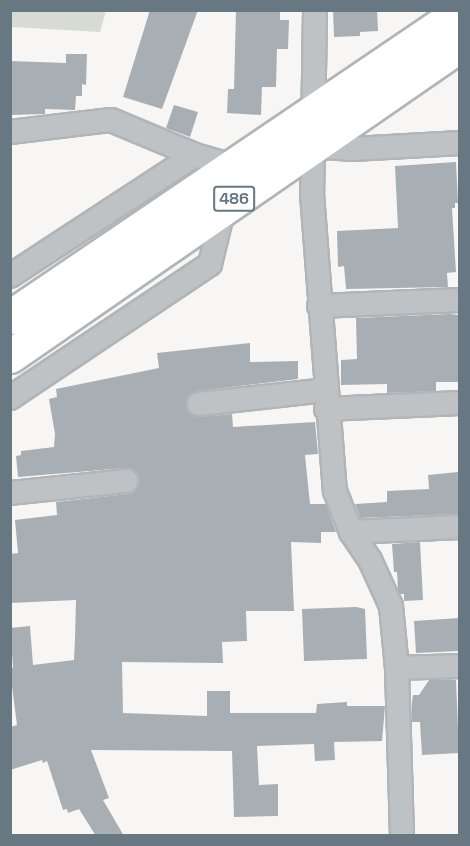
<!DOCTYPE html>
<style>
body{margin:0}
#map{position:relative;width:470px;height:846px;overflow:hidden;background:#f7f6f4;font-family:"Space Grotesk",sans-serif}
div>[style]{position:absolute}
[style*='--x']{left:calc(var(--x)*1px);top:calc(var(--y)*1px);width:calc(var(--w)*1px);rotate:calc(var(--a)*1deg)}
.green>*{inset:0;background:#d7dbd3}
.building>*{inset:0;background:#a8afb4}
.roads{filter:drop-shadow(2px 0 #b1b5b8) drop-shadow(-2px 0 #b1b5b8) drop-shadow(0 2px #b1b5b8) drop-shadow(0 -2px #b1b5b8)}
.street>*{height:22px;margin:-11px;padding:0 11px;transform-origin:11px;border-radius:11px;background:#bec2c5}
.highway>*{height:33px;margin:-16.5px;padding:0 16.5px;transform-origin:16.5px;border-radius:16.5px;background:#fff}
span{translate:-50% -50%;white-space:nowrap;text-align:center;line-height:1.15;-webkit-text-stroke:6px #fff;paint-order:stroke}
.shield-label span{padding:2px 4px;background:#fff;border:2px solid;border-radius:4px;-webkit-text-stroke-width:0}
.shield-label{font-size:16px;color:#687883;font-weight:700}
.frame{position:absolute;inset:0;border:12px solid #687883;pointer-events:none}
</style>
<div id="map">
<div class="green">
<div style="clip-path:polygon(10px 11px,11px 10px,106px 11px,100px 32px,11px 27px)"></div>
</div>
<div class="building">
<div style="clip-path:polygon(150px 10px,198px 10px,162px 109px,123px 97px)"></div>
<div style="clip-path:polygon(236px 10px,280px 10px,280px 20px,289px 20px,288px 49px,277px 49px,276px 87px,262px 87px,261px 115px,227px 113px,228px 89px,234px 89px)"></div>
<div style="clip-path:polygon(333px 10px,377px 10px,378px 31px,360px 32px,360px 36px,334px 37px)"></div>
<div style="clip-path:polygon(66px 54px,87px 54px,86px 85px,82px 84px,82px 96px,76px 96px,75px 110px,45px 109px,45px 114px,10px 115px,10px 61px,66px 63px)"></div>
<div style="clip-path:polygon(174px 105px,198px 112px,190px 137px,166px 128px)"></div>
<div style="clip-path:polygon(456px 162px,458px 203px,455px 203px,455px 208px,452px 208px,456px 272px,447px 273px,448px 287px,346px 289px,344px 266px,338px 267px,337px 231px,398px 228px,395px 166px)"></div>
<div style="clip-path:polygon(450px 314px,459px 315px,459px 382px,436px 382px,436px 391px,387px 393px,387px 384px,341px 385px,341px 360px,357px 359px,356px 318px)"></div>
<div style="clip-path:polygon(250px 343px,250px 362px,298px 361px,298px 379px,197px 391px,186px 399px,188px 411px,200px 417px,232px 414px,233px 427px,315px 422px,318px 454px,305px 455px,310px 504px,326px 504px,336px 532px,321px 532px,321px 543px,291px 542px,294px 611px,246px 611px,247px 641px,222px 642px,223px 663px,122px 662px,123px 713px,207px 716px,207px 691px,230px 691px,230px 713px,316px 713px,317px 704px,347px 702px,347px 706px,385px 706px,382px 741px,334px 742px,335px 760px,315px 761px,314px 744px,257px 746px,259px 785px,278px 784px,278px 816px,234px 817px,232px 751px,91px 750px,109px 798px,103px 800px,124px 836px,96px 836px,79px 809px,68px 813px,67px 809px,63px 810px,47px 761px,43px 763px,42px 760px,10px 770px,10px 727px,17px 725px,10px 671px,13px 667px,10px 628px,30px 626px,33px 665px,74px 660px,75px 638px,76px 600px,10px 603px,10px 554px,18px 553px,15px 520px,57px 515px,56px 502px,128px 494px,138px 487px,139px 479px,132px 469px,125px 468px,18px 477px,16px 456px,21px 455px,21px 451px,54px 447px,55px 434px,49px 399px,57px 397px,56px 389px,159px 368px,157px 353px)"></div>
<div style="clip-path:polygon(458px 472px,459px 514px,360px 518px,355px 504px,387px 502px,387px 491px,429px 489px,428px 475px)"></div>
<div style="clip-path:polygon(420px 542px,423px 600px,404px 601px,404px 594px,400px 594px,398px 590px,397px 572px,394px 572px,392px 544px)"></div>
<div style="clip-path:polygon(356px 607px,365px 609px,367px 659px,304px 661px,302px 609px)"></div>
<div style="clip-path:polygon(459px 618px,459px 651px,416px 653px,414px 621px)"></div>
<div style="clip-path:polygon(429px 680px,456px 680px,459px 753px,422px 755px,420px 722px,412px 722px,412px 702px,413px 695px,419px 695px)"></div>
</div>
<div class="roads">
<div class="street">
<div style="--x:315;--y:10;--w:184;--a:90.9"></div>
<div style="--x:312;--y:194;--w:298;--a:85.6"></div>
<div style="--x:335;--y:491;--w:44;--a:68.7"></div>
<div style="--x:351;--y:532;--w:34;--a:56"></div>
<div style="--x:370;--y:560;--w:51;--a:65.5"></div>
<div style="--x:391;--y:606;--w:62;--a:84.5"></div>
<div style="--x:397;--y:668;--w:168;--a:88.3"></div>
<div style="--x:10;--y:132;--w:102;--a:-6.8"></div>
<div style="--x:111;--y:120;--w:91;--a:22.6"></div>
<div style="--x:195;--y:155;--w:40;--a:16"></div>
<div style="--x:311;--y:146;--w:42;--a:4.1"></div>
<div style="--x:353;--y:149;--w:107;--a:-3.2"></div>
<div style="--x:10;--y:276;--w:221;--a:-33.2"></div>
<div style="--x:319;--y:306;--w:141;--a:-2.4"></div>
<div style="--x:10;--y:398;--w:241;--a:-33.8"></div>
<div style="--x:210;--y:264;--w:59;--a:-76.2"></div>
<div style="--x:199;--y:404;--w:127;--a:-6.3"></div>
<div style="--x:326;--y:409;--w:134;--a:-2.6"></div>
<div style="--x:10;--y:493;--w:117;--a:-5.9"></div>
<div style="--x:351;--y:532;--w:109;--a:-2.6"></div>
<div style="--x:397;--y:668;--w:63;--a:-1.8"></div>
</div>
<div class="highway">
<div style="--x:10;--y:317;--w:544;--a:-34.13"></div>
<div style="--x:10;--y:356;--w:547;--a:-34.65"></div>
</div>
</div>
<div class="shield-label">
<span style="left:234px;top:199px">486</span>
</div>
<div class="frame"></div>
</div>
